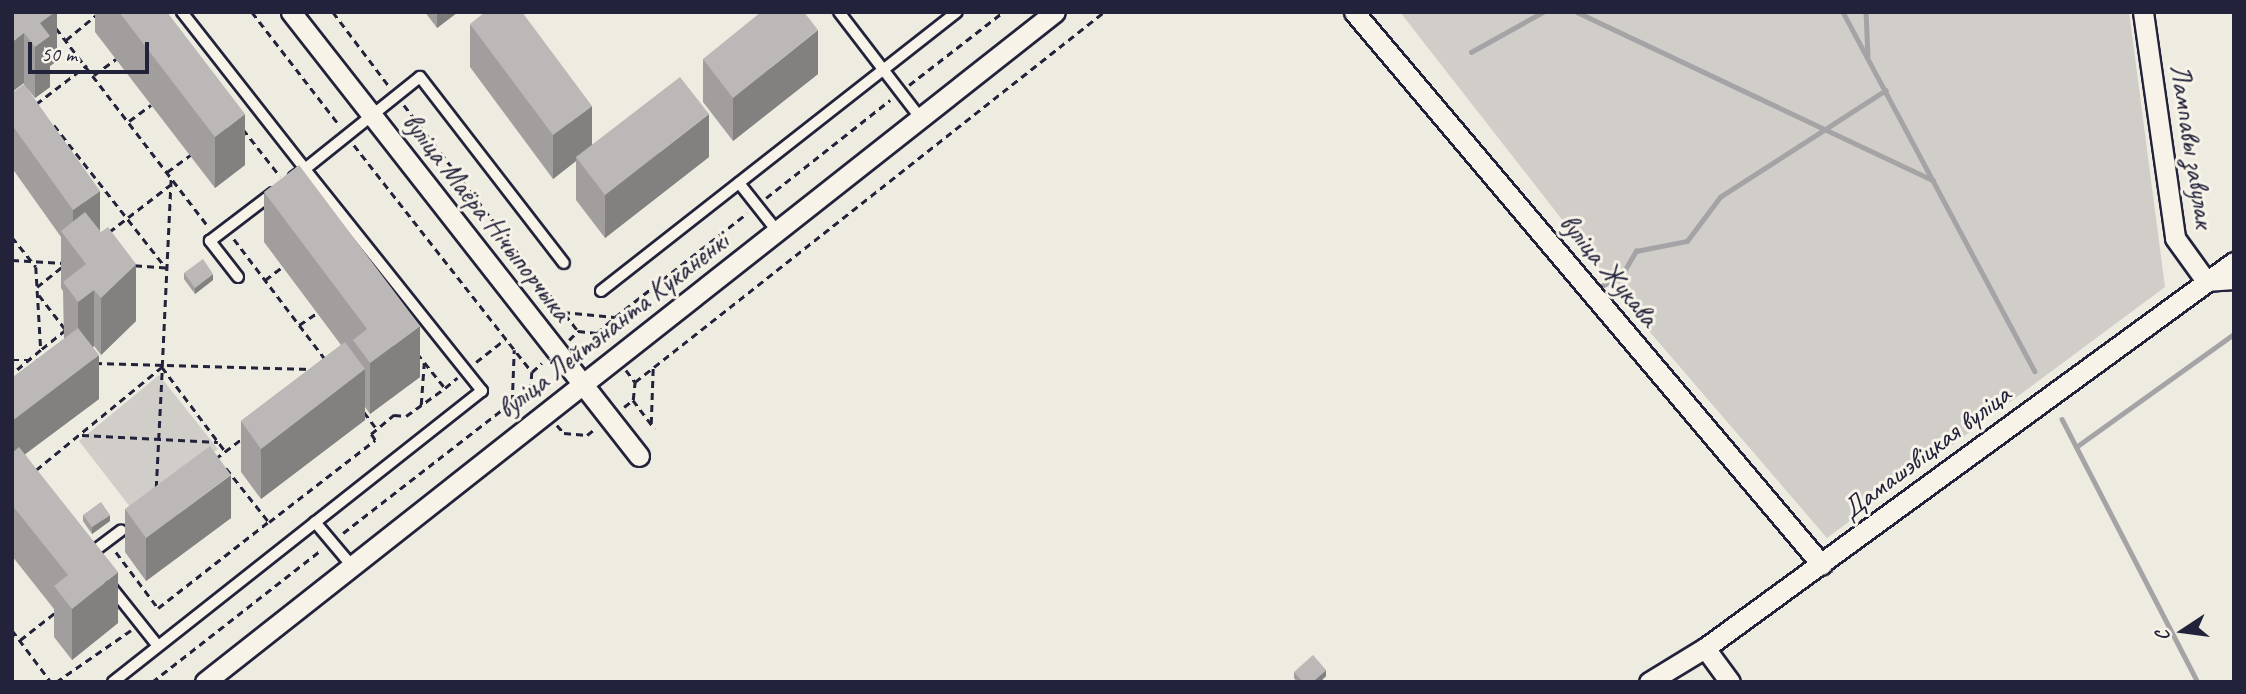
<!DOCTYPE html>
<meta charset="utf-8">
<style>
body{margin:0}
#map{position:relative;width:2246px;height:694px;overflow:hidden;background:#eeebe1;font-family:Caveat,sans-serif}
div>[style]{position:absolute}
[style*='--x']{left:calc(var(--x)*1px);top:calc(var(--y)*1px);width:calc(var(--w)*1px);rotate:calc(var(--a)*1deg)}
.green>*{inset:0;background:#d1cdc9}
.stream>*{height:4.5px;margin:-2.25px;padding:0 2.25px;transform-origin:2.25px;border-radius:2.25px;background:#a6a3a6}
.path>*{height:2.5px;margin-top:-1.25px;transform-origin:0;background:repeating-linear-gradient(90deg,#22223b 0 7px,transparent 0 12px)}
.roads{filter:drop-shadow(2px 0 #22223b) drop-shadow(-2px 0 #22223b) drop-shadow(0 2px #22223b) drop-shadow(0 -2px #22223b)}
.lane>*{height:10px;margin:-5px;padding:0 5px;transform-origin:5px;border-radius:5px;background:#f7f3e8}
.street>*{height:19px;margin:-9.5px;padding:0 9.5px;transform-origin:9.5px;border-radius:9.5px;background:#f7f3e8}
.wall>*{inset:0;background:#a19e9d}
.shaded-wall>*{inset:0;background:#838180}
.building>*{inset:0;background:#bbb8b7}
span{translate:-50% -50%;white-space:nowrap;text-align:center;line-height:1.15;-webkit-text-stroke:6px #f7f3e8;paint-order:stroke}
.street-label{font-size:28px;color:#22223b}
.frame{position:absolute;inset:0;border:14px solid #22223b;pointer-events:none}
.north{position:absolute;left:2148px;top:596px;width:70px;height:70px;-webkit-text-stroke:5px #f7f3e8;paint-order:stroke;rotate:257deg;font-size:19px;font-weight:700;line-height:28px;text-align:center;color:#22223b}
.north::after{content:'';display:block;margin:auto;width:24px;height:32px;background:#22223b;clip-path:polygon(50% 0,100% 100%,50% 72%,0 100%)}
.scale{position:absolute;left:28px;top:42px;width:121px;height:32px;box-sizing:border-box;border:4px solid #22223b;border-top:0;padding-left:9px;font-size:21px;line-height:24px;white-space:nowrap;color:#22223b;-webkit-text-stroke:5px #f7f3e8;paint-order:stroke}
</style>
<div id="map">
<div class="green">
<div style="clip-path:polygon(1400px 12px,2129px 12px,2165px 287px,1827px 538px,1649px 331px)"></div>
<div style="clip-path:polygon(159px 375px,218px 449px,134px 512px,79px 441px)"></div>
</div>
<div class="stream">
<div style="--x:1577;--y:12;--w:394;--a:25.3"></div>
<div style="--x:1843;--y:12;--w:407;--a:61.9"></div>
<div style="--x:1866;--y:12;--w:44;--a:87.4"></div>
<div style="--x:1471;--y:52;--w:82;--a:-29.1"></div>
<div style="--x:1600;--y:287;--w:25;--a:-29"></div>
<div style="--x:1622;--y:275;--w:28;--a:-60"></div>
<div style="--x:1636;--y:251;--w:52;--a:-11.1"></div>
<div style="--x:1687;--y:241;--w:55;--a:-53.1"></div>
<div style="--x:1720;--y:197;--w:197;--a:-32.8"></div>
<div style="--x:2062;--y:419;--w:296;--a:62.7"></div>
<div style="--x:2076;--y:447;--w:194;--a:-35.6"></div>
</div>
<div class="path">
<div style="--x:252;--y:12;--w:144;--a:52.3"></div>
<div style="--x:333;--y:12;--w:93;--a:52.9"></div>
<div style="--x:56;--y:28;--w:250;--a:52.5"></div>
<div style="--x:66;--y:40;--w:44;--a:-39.5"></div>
<div style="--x:94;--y:75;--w:27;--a:-36"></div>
<div style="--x:909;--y:85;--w:119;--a:-37.8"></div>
<div style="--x:36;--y:104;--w:64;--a:-37.4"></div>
<div style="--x:404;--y:105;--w:285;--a:52.4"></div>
<div style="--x:578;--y:331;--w:19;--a:6"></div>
<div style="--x:597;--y:333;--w:13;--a:51"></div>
<div style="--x:129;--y:121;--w:27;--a:-36"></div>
<div style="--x:54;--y:125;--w:182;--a:51.9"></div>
<div style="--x:166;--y:268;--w:32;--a:-176"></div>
<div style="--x:243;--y:129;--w:60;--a:51.8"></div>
<div style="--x:354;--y:145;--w:288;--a:51.9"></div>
<div style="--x:532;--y:372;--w:20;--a:93"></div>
<div style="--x:531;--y:392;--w:7;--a:56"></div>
<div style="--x:167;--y:172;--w:29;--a:-36"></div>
<div style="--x:766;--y:198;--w:158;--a:-38.3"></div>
<div style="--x:109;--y:232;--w:77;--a:-37.6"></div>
<div style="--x:12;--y:237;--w:38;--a:51"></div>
<div style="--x:36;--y:267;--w:83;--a:86.6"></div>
<div style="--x:41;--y:350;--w:38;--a:140"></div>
<div style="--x:234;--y:239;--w:151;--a:52.8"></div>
<div style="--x:12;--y:260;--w:52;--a:3.3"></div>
<div style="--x:265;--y:280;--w:21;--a:-37"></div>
<div style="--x:37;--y:287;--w:32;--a:-39"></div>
<div style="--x:39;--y:295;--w:44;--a:52.4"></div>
<div style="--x:66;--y:330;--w:32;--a:141"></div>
<div style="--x:563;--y:312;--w:52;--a:5.5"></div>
<div style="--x:615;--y:317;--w:168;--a:-38.2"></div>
<div style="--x:299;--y:325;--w:22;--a:-34"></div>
<div style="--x:597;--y:333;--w:24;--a:-42"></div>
<div style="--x:569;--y:340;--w:13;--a:-45"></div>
<div style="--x:417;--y:353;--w:45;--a:51.3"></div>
<div style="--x:445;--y:388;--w:16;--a:-40"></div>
<div style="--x:12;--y:360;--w:28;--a:0"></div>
<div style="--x:476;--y:362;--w:37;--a:-38"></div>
<div style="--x:95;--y:363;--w:217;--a:1.6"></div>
<div style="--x:162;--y:367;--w:105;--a:53.1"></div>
<div style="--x:626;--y:370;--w:15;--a:53"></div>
<div style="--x:532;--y:372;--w:13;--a:-42"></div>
<div style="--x:633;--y:400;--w:36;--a:53"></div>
<div style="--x:512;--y:402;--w:21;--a:-29"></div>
<div style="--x:421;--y:405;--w:42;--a:-85.9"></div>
<div style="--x:624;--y:407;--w:11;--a:-38"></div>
<div style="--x:633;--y:400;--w:18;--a:-84"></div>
<div style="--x:635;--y:382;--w:597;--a:-38.27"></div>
<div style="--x:364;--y:412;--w:21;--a:53"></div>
<div style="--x:651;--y:424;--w:56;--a:-88"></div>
<div style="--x:557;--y:425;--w:11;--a:49"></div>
<div style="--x:564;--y:433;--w:23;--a:5"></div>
<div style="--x:587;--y:435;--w:11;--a:-38"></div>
<div style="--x:82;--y:435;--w:136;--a:2.9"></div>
<div style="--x:215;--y:459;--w:35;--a:-37"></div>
<div style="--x:226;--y:468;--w:69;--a:51.5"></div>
<div style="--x:269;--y:522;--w:134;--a:-37.7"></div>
<div style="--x:375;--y:440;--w:7;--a:-124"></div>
<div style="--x:371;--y:434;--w:30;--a:-40"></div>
<div style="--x:394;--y:415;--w:12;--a:5"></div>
<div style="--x:406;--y:416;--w:48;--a:-35.7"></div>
<div style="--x:36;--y:470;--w:163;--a:-39.3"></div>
<div style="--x:162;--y:367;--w:191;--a:-87.3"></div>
<div style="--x:156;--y:488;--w:120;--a:-87.1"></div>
<div style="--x:343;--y:533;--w:214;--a:-37.8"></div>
<div style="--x:512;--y:402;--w:52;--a:-87.8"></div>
<div style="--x:116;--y:552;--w:70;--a:53.1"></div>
<div style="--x:158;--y:608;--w:140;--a:-38"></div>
<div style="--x:12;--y:630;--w:65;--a:53.1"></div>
<div style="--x:20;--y:640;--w:46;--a:-37.9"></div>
<div style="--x:56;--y:682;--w:91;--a:-34.7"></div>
<div style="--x:152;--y:682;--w:214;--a:-38"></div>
</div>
<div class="roads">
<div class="lane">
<div style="--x:182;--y:12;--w:199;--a:51.9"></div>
<div style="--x:305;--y:169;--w:147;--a:-38.7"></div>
<div style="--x:420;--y:77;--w:235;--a:52.3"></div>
<div style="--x:839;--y:12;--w:135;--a:52.5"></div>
<div style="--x:739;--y:183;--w:61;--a:51.6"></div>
<div style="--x:238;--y:277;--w:46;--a:-127.9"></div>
<div style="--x:210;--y:241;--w:79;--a:-37.3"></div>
<div style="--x:601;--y:291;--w:452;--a:-38.1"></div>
<div style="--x:315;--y:522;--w:57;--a:49.9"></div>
<div style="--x:90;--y:554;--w:39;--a:-37"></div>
<div style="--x:111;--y:587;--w:75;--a:51.5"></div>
<div style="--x:113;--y:682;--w:470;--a:-38.3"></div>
<div style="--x:482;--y:391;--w:284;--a:-128.6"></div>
<div style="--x:305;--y:169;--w:14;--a:144"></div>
</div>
<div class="street">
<div style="--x:291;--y:12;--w:564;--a:51.91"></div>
<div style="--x:1354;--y:12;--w:724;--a:49.76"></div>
<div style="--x:2143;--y:12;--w:228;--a:81.9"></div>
<div style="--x:2175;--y:238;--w:53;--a:54.2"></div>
<div style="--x:2206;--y:281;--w:28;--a:-4"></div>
<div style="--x:1705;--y:648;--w:42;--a:53.7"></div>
<div style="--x:205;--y:682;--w:1082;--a:-38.25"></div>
<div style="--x:1649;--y:682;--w:66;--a:-31.3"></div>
<div style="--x:1705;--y:648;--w:655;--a:-36.12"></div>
</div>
</div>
<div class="wall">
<div style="clip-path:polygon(12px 12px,57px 12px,57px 61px,50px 66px,50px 87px,35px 98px,26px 87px,100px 232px,136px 321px,101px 355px,94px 346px,93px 347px,99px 399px,25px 454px,118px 623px,72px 660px,54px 637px,54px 609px,12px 556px,12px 378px,64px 339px,63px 291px,61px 288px,61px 237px,12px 168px,12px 125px,24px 84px)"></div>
<div style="clip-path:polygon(95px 12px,167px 12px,245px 165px,215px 188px,95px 32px)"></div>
<div style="clip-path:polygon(425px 12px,458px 12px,437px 28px)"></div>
<div style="clip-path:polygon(470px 24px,592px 145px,709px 157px,605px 238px,576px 200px,576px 161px,553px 179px,470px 67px)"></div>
<div style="clip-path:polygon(703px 59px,818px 74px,733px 141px,703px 102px)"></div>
<div style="clip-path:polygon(264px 192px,420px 377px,370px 414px,365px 407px,365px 420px,261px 499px,241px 472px,241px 421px,341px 345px,264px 242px)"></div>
<div style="clip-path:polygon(184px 273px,213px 280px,195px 294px,184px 279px)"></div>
<div style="clip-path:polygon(125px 509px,231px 518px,146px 581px,125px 552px)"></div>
<div style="clip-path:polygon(83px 515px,110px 521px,92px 534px,83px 521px)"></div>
<div style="clip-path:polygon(1294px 672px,1326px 676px,1320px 682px,1297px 682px,1294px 678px)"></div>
</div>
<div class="shaded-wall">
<div style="clip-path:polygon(55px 12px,57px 12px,57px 61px,50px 66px,50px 87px,35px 98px,35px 47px,40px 23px)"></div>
<div style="clip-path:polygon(437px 12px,458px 12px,437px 28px)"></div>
<div style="clip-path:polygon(818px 30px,818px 74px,733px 141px,733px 98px)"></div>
<div style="clip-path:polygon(24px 33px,24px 83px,12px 92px,12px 42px)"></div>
<div style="clip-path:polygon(592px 106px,592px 149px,576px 157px,576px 161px,553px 179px,553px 135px)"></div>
<div style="clip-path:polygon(245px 114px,245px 165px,215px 188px,215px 137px)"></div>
<div style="clip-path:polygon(709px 114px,709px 157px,605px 238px,605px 195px)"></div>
<div style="clip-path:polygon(100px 191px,100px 234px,73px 247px,73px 210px)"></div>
<div style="clip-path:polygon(136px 264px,136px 321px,101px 355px,101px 298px)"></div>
<div style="clip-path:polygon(213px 274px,213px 280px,195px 294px,195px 288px)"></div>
<div style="clip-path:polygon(94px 290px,94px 346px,78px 358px,78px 302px)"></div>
<div style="clip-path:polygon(420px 326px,420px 377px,370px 414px,370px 363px)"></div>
<div style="clip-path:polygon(99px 355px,99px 399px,12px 464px,12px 421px)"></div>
<div style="clip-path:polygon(365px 369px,365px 420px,261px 499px,261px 449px)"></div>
<div style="clip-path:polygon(231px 475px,231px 518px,146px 581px,146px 538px)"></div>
<div style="clip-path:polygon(110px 515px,110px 521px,92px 534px,92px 527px)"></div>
<div style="clip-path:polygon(118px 572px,118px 623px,72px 660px,72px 609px)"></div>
<div style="clip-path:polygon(1326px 670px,1326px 676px,1320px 682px,1313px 682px)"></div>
</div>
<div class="building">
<div style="clip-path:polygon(12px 12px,55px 12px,40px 23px,50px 36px,35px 47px,24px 33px,12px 42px)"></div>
<div style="clip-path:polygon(119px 12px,167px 12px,245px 114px,215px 137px)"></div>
<div style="clip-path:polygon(485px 12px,522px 12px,592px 106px,553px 135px,470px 24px)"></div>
<div style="clip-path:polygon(761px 12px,804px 12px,818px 30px,733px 98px,703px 59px)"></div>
<div style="clip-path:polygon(680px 77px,709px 114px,605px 195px,576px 157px)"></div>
<div style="clip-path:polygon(24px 84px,100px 191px,73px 210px,12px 125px,12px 93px)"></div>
<div style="clip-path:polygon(299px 165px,420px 326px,370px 363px,353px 340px,367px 329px,264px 192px)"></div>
<div style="clip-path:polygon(85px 212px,101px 232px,108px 227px,136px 264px,101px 298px,94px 290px,78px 302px,63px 282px,86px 264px,61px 231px)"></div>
<div style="clip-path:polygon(203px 259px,213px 274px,195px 288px,184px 273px)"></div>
<div style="clip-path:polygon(78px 328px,99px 355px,12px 421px,12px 378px)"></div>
<div style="clip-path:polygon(345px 342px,365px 369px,261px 449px,241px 421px)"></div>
<div style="clip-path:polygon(210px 446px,231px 475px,146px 538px,125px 509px)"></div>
<div style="clip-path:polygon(19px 447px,118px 572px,72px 609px,54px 586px,68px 575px,12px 505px,12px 453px)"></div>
<div style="clip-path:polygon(101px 502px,110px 515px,92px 527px,83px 515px)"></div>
<div style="clip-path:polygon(1313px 655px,1326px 670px,1313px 682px,1303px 682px,1294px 672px)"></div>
</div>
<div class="street-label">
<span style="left:2192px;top:146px;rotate:81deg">Лампавы завулак</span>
<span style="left:487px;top:217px;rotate:52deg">вуліца Маёра Нічыпорчыка</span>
<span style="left:1609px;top:270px;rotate:50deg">вуліца Жукава</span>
<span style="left:613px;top:325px;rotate:-38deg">вуліца Лейтэнанта Куканенкі</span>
<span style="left:1926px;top:452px;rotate:-37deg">Дамашэвіцкая вуліца</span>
</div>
<div class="frame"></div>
<div class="north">С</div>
<div class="scale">50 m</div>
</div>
